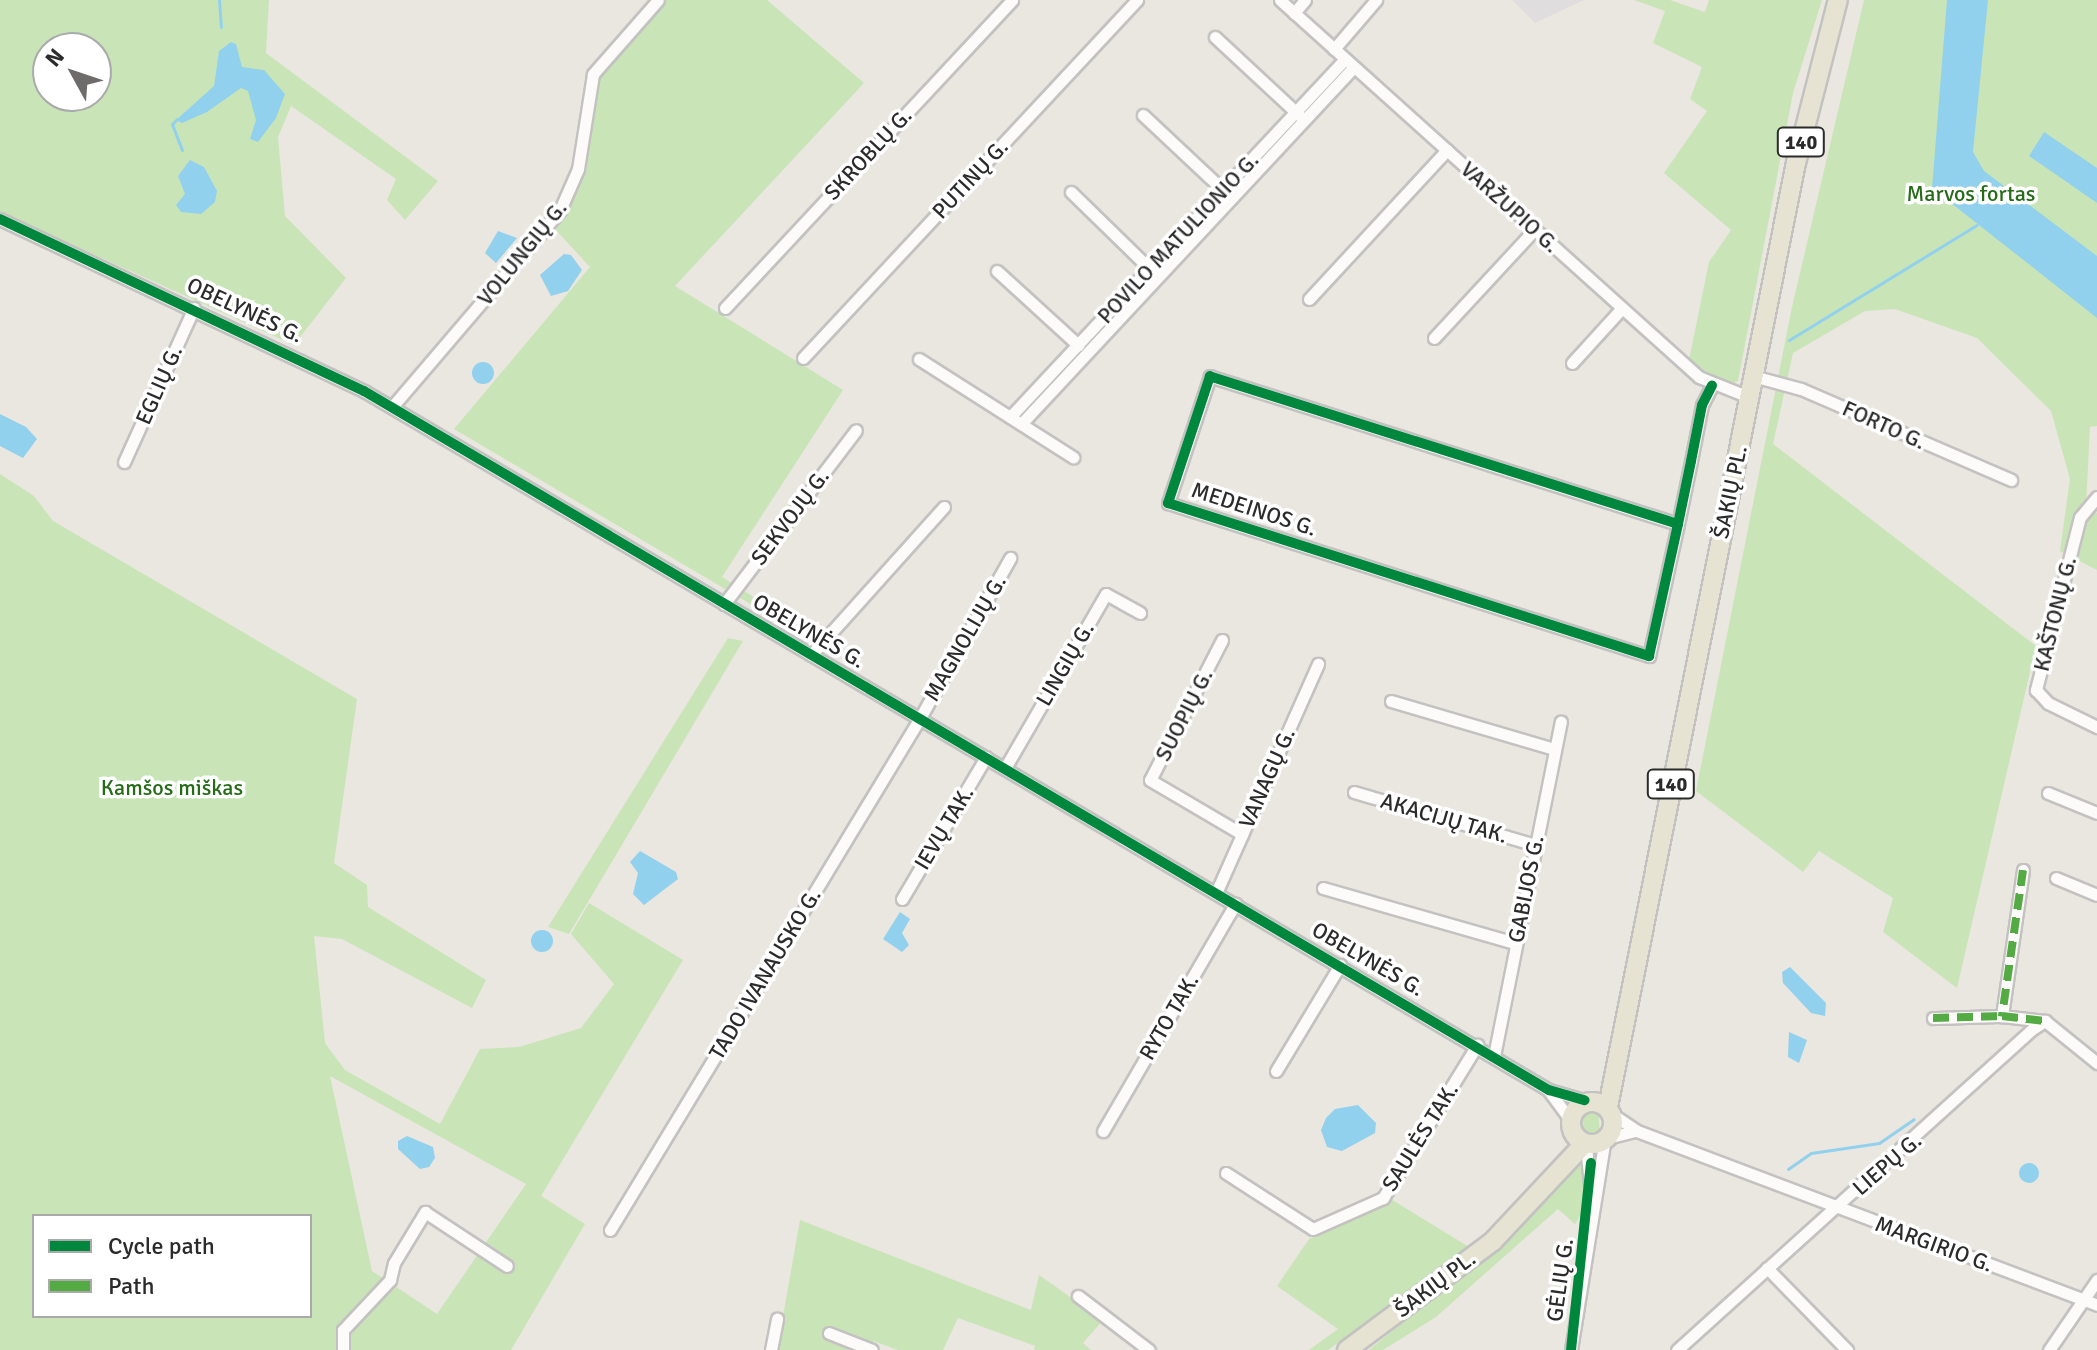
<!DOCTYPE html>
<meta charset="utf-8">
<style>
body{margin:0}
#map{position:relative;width:2097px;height:1350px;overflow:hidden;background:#eae6e0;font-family:Signika,sans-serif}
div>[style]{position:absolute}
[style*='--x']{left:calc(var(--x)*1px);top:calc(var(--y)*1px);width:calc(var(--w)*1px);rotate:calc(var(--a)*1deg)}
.industrial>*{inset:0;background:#e0dddf}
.green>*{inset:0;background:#c9e5b8}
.water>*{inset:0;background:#92d1ed}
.round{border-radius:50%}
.stream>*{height:3px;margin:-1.5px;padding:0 1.5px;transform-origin:1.5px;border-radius:1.5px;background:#92d1ed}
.roads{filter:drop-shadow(2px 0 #c3c2c1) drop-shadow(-2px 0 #c3c2c1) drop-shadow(0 2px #c3c2c1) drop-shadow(0 -2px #c3c2c1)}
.minor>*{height:11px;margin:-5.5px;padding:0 5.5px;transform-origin:5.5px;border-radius:5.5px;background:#fcfbfa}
.primary>*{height:18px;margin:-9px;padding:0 9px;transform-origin:9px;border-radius:9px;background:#e7e3d3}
.primary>.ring{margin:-9px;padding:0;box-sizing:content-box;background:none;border:18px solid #e7e3d3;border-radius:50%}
.quiet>*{height:8px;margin-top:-4px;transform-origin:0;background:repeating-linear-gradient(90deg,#54ab44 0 16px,transparent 0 24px)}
.cycleway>*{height:10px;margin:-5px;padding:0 5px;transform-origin:5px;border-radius:5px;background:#00873e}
span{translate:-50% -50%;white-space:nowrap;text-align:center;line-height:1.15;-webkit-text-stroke:7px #fff;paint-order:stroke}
.shield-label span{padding:2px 6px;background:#fff;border:2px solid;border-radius:6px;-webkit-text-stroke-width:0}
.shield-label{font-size:20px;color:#2b2b2b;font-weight:700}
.street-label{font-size:22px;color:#2b2b2b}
.park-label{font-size:22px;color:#256b18}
.legend{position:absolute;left:32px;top:1214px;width:280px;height:104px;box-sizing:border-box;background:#fff;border:2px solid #aaa;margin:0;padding:10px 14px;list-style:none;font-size:24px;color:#2b2b2b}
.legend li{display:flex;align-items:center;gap:16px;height:40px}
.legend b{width:40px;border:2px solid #aaa}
.north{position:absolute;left:32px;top:32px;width:80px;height:80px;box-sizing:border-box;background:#fff;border:2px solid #aaa;border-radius:50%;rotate:310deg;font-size:22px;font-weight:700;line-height:32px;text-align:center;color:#2b2b2b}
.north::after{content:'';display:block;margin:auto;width:28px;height:36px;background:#6e6c6a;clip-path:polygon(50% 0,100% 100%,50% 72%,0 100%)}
</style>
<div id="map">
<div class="industrial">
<div style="clip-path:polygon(1512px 0,1584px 0,1535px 23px)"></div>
</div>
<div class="green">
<div style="clip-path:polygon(evenodd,0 0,269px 0,266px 53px,438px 181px,405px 220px,387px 200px,396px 179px,291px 106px,278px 137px,285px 216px,346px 278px,294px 345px,0 212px,0 0,48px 48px,96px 48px,96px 96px,48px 96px,48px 48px)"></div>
<div style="clip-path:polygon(662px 0,767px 0,864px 83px,675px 286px,843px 390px,722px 577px,795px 623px,793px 629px,454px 429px,590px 267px,553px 227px,580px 179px,595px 78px)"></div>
<div style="clip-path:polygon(1634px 0,1670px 0,1705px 12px,1709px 0,1822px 0,1793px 93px,1738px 381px,1731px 384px,1712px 378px,1689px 360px,1709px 262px,1731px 230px,1664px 173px,1707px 111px,1690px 99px,1702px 67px,1653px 43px,1665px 11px)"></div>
<div style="clip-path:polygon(1864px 0,2097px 0,2097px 426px,2090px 427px,2086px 507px,2097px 513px,2097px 570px,2060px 551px,2070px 479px,2051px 411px,1977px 338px,1895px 309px,1865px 311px,1793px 353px,1773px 444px,2036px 646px,1957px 988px,1883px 932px,1893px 898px,1819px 851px,1803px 872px,1696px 791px,1792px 307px)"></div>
<div style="clip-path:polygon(evenodd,0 474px,34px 496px,53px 521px,357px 699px,334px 863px,367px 885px,368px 907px,486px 980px,472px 1008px,342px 939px,314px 936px,325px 1043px,345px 1070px,440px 1124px,480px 1049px,519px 1047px,581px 1028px,614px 984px,571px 934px,589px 903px,683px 960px,541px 1196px,585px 1224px,511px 1350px,0 1350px,0 474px,330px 1076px,526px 1184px,437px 1314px,372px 1271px,330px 1076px,0 474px,34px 1216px,310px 1216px,310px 1316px,34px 1316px,34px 1216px)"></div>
<div style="clip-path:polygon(728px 638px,743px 641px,569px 934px,548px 927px)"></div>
<div style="clip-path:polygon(1598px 1106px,1600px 1135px,1588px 1142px,1581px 1133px,1583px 1112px)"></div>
<div style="clip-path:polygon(1575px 1155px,1586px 1158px,1583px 1211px,1575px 1224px,1558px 1209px,1436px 1317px,1383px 1350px,1369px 1350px,1510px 1234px)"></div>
<div style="clip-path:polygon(1389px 1198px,1469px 1247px,1328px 1350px,1309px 1350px,1338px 1329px,1277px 1286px,1309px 1239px)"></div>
<div style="clip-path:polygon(800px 1220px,1031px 1310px,1039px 1275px,1103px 1320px,1083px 1343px,1091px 1350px,1034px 1350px,1035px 1346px,958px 1318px,943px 1350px,898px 1350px,873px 1341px,869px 1350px,777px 1350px)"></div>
</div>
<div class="water">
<div style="clip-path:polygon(1947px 0,1988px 0,1973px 152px,1984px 171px,2097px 256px,2097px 318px,1932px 188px)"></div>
<div style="clip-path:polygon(231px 42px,236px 44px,242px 67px,264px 70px,285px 94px,276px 118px,258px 142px,250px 139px,256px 120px,248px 91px,241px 88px,207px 112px,182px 123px,176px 120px,214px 86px,219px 51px)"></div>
<div style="clip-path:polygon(2044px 132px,2097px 168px,2097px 203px,2029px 156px)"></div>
<div style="clip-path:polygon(190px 160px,204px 167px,217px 191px,215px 202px,201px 214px,181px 212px,176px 205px,185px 194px,178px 176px)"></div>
<div style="clip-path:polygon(498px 231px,517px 238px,496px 263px,485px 253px)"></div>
<div style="clip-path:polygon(564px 254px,571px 255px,582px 270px,568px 291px,551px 296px,540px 275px)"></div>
<div class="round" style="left:472px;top:362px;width:22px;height:22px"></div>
<div style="clip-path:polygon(0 414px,26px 427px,37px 439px,23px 458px,0 446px)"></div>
<div style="clip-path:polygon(640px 851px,676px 872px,678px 879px,644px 905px,633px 894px,638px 873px,630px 862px)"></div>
<div style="clip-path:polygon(900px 912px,910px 919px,902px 933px,909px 945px,902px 952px,883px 939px)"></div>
<div class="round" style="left:531px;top:930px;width:22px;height:22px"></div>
<div style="clip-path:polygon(1790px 967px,1826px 1003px,1825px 1016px,1811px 1013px,1783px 983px,1782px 972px)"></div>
<div style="clip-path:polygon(1789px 1032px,1807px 1040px,1799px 1063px,1788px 1057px)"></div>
<div style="clip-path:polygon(1358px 1105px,1376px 1123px,1375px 1133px,1342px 1151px,1327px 1147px,1321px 1130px,1326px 1118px,1335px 1109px)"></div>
<div style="clip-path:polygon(407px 1136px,433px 1147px,435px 1158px,429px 1167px,420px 1169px,398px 1149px,398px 1141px)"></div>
<div class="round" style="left:2019px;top:1163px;width:20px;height:20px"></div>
</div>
<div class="stream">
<div style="--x:219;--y:0;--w:27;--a:86"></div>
<div style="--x:177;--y:119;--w:7;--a:135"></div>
<div style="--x:172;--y:124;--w:28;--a:69"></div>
<div style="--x:1789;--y:340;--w:220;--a:-31.5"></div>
<div style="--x:1788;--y:1169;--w:28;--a:-35"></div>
<div style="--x:1811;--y:1153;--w:69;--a:-8.4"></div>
<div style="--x:1879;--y:1143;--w:42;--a:-34.4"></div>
</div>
<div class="roads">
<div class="minor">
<div style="--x:1280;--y:0;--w:564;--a:41.98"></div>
<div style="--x:1699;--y:377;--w:54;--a:21.8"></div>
<div style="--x:1294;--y:13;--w:17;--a:-50"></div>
<div style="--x:1215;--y:37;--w:116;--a:42.9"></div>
<div style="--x:1334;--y:49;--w:65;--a:-49.4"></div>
<div style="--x:1143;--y:115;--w:110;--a:43.2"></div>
<div style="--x:1071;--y:192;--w:116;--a:44.3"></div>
<div style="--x:0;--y:219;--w:403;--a:25.3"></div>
<div style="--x:364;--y:391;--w:1376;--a:30.54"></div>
<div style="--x:1549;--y:1090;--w:37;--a:16"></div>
<div style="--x:997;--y:271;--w:110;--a:42.4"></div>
<div style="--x:1309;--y:299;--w:203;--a:-47.2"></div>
<div style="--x:725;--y:308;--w:421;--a:-47"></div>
<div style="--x:1434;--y:338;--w:149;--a:-47.2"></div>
<div style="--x:803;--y:358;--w:490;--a:-47"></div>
<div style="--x:919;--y:359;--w:183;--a:32.5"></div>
<div style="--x:1572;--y:363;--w:74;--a:-47.7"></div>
<div style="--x:1753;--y:376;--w:50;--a:15.2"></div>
<div style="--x:1801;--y:389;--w:229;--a:23.4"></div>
<div style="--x:392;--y:407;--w:259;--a:-49.5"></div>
<div style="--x:560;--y:210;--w:45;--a:-66.3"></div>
<div style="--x:578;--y:169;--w:96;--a:-81"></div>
<div style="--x:593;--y:74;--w:98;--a:-48.7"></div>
<div style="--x:1010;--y:417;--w:490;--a:-46.9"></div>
<div style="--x:1021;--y:424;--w:488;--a:-47"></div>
<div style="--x:124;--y:462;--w:169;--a:-65.6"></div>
<div style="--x:2097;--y:497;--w:26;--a:130"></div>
<div style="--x:2080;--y:517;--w:179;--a:104.3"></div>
<div style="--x:2036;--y:690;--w:18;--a:47"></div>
<div style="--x:2048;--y:703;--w:55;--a:26.1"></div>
<div style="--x:1678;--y:524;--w:491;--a:-162.5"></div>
<div style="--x:1210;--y:376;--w:134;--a:108.3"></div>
<div style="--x:1168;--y:503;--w:505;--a:17.65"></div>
<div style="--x:1649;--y:656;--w:135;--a:-77.6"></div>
<div style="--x:1678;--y:524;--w:64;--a:-78.3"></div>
<div style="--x:1691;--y:461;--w:57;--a:-78.9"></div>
<div style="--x:1702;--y:405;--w:22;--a:-63"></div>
<div style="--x:724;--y:604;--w:218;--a:-52.8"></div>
<div style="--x:1222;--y:640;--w:157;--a:117.2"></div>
<div style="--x:1150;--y:780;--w:107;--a:30.4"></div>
<div style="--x:811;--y:655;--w:199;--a:-48.1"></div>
<div style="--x:1391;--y:701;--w:170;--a:16.4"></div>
<div style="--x:1005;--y:768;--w:201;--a:-59.9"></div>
<div style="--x:1106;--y:594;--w:39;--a:29"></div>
<div style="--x:1354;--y:792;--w:189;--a:16.3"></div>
<div style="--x:2048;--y:793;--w:53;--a:22.2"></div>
<div style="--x:2023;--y:870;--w:148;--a:98.2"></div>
<div style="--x:2002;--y:1016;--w:43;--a:6.6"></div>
<div style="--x:2056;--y:878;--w:44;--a:22.5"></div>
<div style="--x:1323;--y:888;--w:200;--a:16"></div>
<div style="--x:1216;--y:893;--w:251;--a:-66"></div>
<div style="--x:902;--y:899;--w:165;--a:-59.4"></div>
<div style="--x:1933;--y:1018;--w:69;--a:-1.7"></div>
<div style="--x:1494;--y:1056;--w:341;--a:-78.7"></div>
<div style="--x:1276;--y:1071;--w:124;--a:-58.9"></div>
<div style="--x:1549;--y:1091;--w:42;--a:53.7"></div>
<div style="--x:1609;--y:1112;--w:34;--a:34"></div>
<div style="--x:1637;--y:1131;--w:492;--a:20.7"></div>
<div style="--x:1103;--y:1131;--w:263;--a:-59.8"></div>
<div style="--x:1607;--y:1138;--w:30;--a:-14"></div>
<div style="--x:1586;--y:1146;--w:38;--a:84"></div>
<div style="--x:1226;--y:1173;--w:103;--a:32.8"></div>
<div style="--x:1313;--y:1229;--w:77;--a:-23.9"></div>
<div style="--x:1383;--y:1198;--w:180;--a:-58.4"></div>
<div style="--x:610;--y:1230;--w:599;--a:-58.81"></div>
<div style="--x:920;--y:718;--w:184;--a:-60.6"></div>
<div style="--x:1767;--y:1268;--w:115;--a:45.7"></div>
<div style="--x:1078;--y:1296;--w:89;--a:37.3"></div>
<div style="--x:829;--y:1333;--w:46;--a:21.6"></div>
<div style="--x:343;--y:1350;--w:20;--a:-90"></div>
<div style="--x:343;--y:1330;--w:69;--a:-46.8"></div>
<div style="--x:390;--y:1280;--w:17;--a:-77"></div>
<div style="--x:394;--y:1263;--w:60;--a:-58.7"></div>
<div style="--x:425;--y:1212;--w:98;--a:33.4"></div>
<div style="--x:771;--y:1350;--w:32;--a:-79"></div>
<div style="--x:1571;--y:1350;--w:210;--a:-80.9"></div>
<div style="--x:1677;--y:1350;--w:477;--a:-42.1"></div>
<div style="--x:2031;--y:1030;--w:17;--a:-33"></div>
<div style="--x:2045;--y:1021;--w:67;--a:38.9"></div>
<div style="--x:2049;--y:1350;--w:85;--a:-55.6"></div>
</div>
<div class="primary">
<div class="ring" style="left:1571px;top:1102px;width:24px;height:24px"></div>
<div style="--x:1608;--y:1107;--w:963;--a:-78.74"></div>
<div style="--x:1796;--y:163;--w:168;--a:-75.6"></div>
<div style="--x:1347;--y:1350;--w:182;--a:-36.7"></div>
<div style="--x:1493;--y:1241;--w:132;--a:-46.8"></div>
</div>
</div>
<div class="quiet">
<div style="--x:2023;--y:870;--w:148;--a:98.2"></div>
<div style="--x:2002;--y:1016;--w:43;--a:6.6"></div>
<div style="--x:1933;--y:1018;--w:69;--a:-1.7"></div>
</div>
<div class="cycleway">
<div style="--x:0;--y:219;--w:403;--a:25.3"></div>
<div style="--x:364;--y:391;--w:1376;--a:30.54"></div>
<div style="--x:1549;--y:1090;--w:37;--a:16"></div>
<div style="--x:1678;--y:524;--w:491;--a:-162.5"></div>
<div style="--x:1210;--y:376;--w:134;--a:108.3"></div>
<div style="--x:1168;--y:503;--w:505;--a:17.65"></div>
<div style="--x:1649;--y:656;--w:135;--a:-77.6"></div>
<div style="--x:1678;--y:524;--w:64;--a:-78.3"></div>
<div style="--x:1691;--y:461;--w:57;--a:-78.9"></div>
<div style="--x:1702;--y:405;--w:22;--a:-63"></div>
<div style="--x:1571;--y:1350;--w:188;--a:-83.9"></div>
</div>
<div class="shield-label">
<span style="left:1801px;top:142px">140</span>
<span style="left:1671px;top:784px">140</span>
</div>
<div class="street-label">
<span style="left:868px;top:154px;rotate:-47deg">SKROBLŲ G.</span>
<span style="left:970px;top:179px;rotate:-47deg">PUTINŲ G.</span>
<span style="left:1510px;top:207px;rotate:42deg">VARŽUPIO G.</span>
<span style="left:1178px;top:238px;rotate:-47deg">POVILO MATULIONIO G.</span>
<span style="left:522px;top:253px;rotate:-51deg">VOLUNGIŲ G.</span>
<span style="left:245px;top:310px;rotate:25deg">OBELYNĖS G.</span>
<span style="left:159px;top:385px;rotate:-66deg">EGLIŲ G.</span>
<span style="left:1884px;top:425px;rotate:24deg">FORTO G.</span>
<span style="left:1730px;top:492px;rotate:-78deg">ŠAKIŲ PL.</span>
<span style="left:1254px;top:509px;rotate:18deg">MEDEINOS G.</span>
<span style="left:790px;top:517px;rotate:-53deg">SEKVOJŲ G.</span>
<span style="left:2055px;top:614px;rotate:-76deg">KAŠTONŲ G.</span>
<span style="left:809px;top:631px;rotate:30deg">OBELYNĖS G.</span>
<span style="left:965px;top:638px;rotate:-60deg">MAGNOLIJŲ G.</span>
<span style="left:1065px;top:664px;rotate:-60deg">LINGIŲ G.</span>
<span style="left:1184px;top:715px;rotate:-63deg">SUOPIŲ G.</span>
<span style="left:1267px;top:778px;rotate:-66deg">VANAGŲ G.</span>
<span style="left:1444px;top:818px;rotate:16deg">AKACIJŲ TAK.</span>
<span style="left:944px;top:828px;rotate:-59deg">IEVŲ TAK.</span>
<span style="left:1526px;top:889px;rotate:-79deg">GABIJOS G.</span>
<span style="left:1368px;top:959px;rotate:30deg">OBELYNĖS G.</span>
<span style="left:765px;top:974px;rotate:-59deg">TADO IVANAUSKO G.</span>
<span style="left:1169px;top:1017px;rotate:-60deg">RYTO TAK.</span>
<span style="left:1420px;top:1137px;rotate:-58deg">SAULĖS TAK.</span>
<span style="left:1887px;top:1164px;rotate:-41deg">LIEPŲ G.</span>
<span style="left:1934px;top:1244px;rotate:20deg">MARGIRIO G.</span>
<span style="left:1560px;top:1280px;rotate:-82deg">GĖLIŲ G.</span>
<span style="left:1435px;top:1284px;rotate:-37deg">ŠAKIŲ PL.</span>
</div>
<div class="park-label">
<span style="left:1971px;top:194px">Marvos fortas</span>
<span style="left:172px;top:788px">Kamšos miškas</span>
</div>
<ul class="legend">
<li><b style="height:10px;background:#00873e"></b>Cycle path</li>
<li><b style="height:10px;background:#54ab44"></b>Path</li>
</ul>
<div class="north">N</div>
</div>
